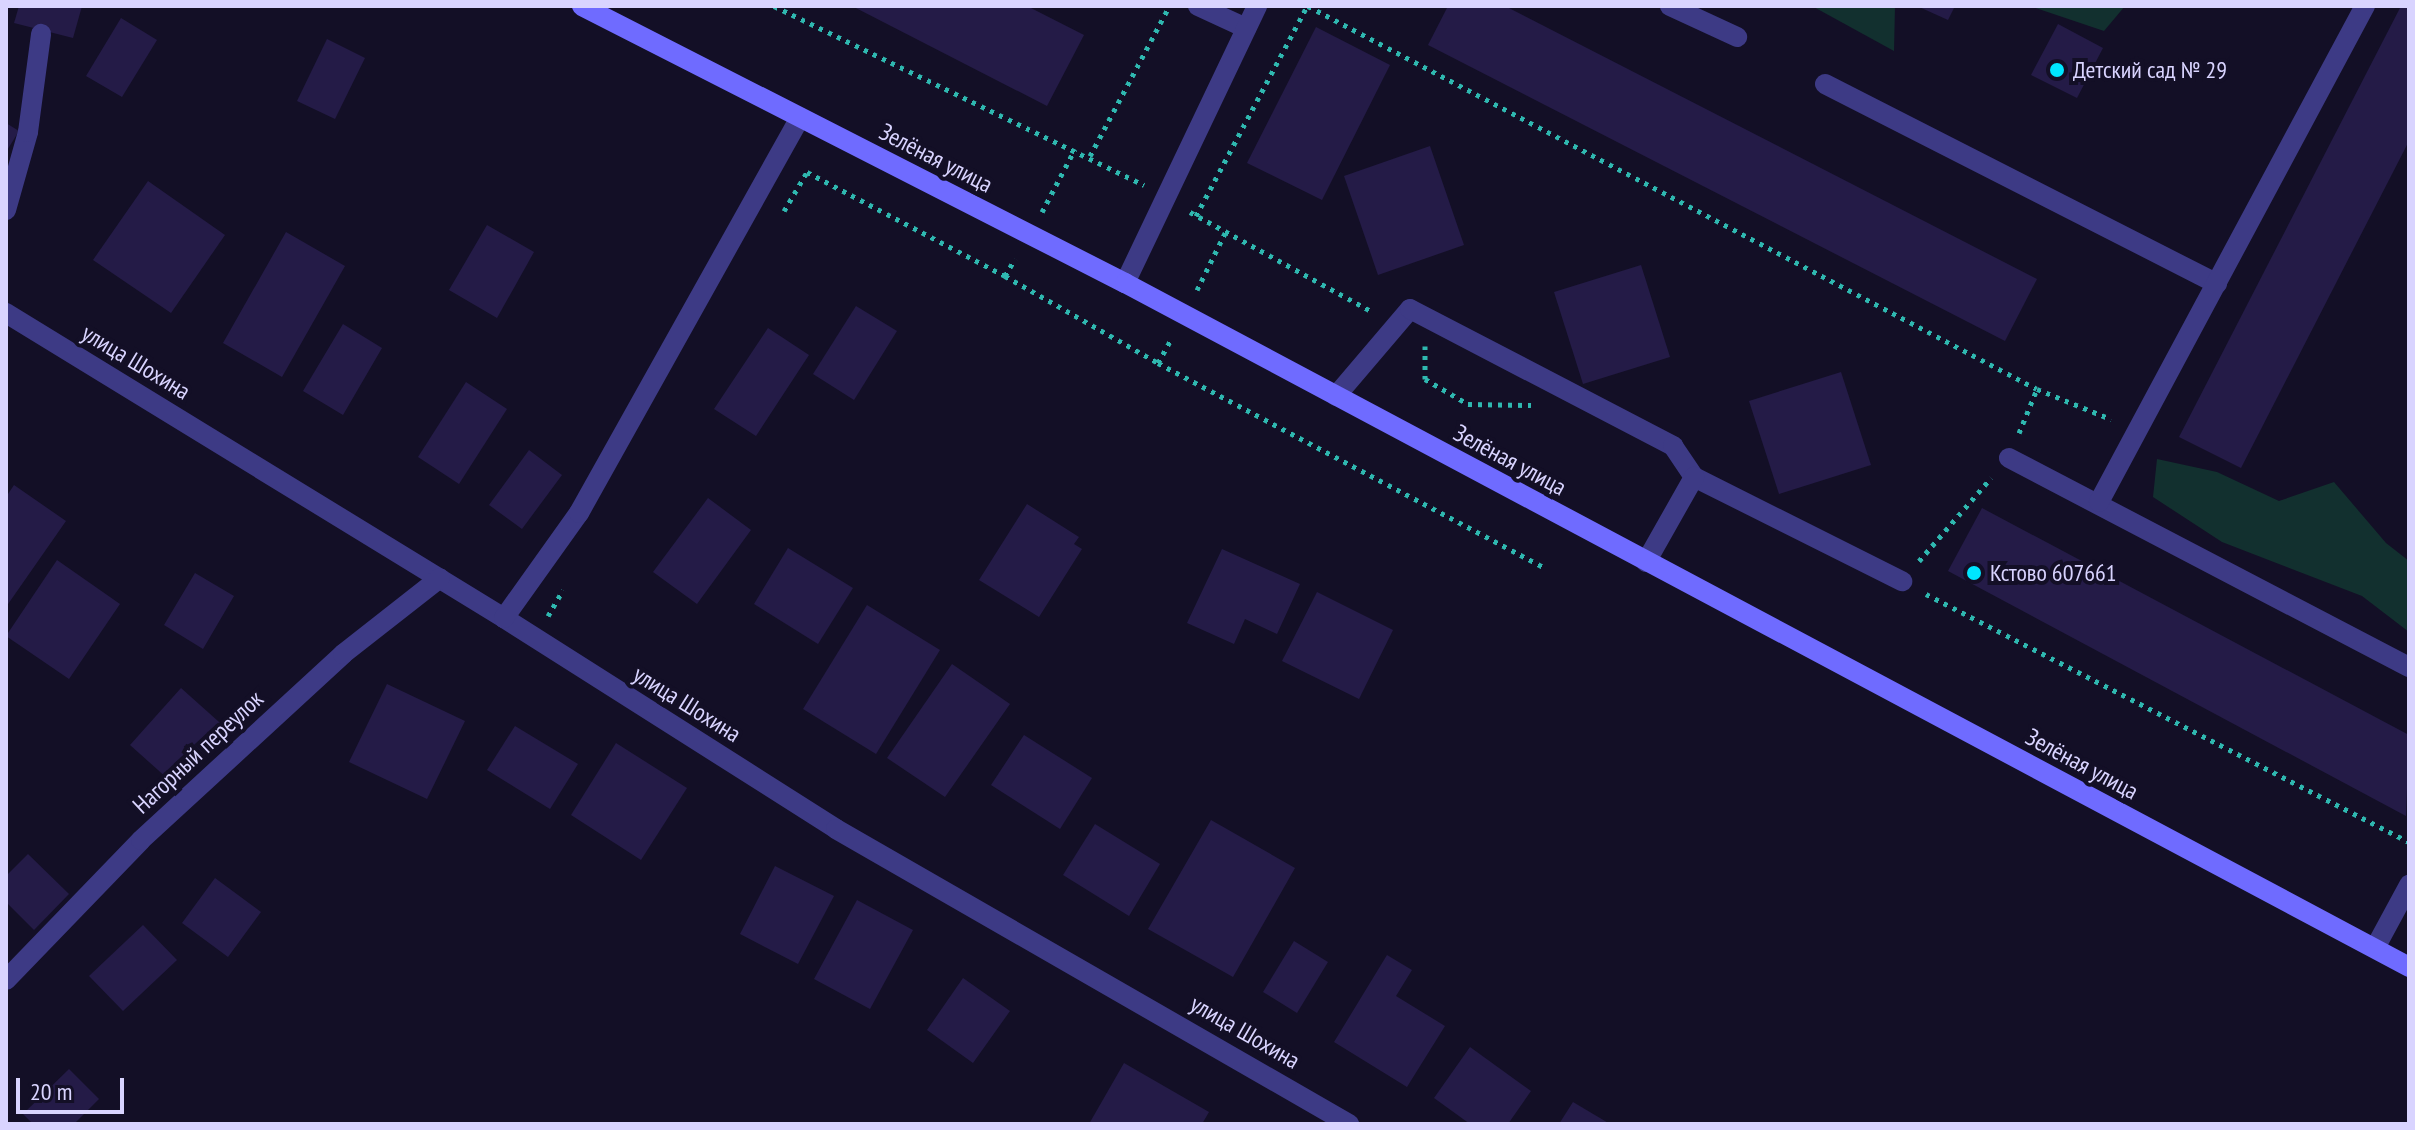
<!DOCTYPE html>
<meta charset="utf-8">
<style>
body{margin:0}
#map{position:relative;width:2415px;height:1130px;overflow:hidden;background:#130f26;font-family:"PT Sans Narrow",sans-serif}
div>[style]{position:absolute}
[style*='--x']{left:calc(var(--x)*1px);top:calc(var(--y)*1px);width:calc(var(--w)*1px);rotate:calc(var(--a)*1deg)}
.green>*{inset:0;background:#12302f}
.building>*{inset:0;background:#241b47}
.path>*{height:5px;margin-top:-2.5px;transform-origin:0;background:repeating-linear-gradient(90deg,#2fb8b0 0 4px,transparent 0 10px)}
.lane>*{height:20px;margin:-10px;padding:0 10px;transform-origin:10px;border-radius:10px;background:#3d3a85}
.street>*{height:20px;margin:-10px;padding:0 10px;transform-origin:10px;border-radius:10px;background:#3d3a85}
.secondary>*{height:20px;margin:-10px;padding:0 10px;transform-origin:10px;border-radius:10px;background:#6f6bff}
.dots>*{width:22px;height:22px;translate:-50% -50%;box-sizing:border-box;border:4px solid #130f26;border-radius:50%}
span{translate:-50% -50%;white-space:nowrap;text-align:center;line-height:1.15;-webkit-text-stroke:8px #130f26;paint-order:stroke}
.poi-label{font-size:24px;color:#d9d4ff}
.left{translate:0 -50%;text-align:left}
.street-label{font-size:24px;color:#d9d4ff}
.frame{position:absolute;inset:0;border:8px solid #d9d4ff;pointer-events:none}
.scale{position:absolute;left:16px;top:1078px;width:108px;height:36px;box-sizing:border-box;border:4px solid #d9d4ff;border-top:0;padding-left:10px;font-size:24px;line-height:28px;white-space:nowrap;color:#d9d4ff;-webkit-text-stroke:6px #130f26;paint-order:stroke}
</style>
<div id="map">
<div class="green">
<div style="clip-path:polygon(1812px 6px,1895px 6px,1894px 51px)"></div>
<div style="clip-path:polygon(2030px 6px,2125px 6px,2104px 31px)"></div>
<div style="clip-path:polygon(2157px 459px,2217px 472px,2279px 501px,2334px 482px,2386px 543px,2409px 561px,2409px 632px,2362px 596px,2222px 542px,2153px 497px)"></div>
</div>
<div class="building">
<div style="clip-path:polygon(19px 6px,82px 6px,73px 38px,14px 23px)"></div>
<div style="clip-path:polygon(852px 6px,1027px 6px,1084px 35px,1047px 106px)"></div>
<div style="clip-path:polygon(1448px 6px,1505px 6px,2037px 279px,2005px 341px,1428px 45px)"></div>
<div style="clip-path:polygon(1917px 6px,1955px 6px,1948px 20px)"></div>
<div style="clip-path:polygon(2401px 6px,2409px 6px,2409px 141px,2241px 468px,2179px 437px)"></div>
<div style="clip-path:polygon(121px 18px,157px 40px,122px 97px,86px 76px)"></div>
<div style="clip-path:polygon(2058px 24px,2103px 48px,2077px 98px,2031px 75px)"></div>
<div style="clip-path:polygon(1316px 27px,1390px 65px,1322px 200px,1247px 163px)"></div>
<div style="clip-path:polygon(327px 39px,365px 58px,335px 119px,297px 101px)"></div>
<div style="clip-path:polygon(6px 123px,19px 131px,6px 152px)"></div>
<div style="clip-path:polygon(1430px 146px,1464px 245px,1378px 275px,1344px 176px)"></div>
<div style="clip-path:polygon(148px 181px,225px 235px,171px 313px,93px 260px)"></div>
<div style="clip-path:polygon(487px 225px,534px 252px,497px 318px,449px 290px)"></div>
<div style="clip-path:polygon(286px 232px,345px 266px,282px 377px,223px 343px)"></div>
<div style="clip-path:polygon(1641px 265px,1670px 357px,1583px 384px,1554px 292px)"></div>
<div style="clip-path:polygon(856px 306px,897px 331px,854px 400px,813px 374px)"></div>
<div style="clip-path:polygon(343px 324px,382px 348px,343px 415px,303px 391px)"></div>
<div style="clip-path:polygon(768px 328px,809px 355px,756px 436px,714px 409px)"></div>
<div style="clip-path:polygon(1841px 372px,1871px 465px,1779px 494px,1749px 401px)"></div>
<div style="clip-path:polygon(466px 382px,507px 409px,459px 484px,418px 457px)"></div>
<div style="clip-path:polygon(529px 450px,562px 475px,522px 529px,489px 505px)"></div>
<div style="clip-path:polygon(14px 485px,66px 521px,6px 607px,6px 497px)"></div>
<div style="clip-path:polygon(708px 498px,751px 530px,697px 604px,653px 572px)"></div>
<div style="clip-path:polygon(1027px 504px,1079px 537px,1074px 544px,1082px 549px,1039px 617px,979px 580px)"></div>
<div style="clip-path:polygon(1982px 508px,2409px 735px,2406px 816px,1948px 571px)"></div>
<div style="clip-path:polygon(788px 548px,853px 588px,818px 644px,754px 604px)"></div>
<div style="clip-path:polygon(1222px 549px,1300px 584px,1277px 634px,1245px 619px,1234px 644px,1187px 623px)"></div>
<div style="clip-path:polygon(57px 560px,120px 604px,69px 679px,6px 636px)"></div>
<div style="clip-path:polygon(195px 573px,234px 596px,203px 649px,164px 625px)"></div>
<div style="clip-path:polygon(1317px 592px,1393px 630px,1359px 699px,1282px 661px)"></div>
<div style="clip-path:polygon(867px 605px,940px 650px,876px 754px,803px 709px)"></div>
<div style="clip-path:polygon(952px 664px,1010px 704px,945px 797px,887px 758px)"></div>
<div style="clip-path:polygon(387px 684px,465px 721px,427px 799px,349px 762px)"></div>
<div style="clip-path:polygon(181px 688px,228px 730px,177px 787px,130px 745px)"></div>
<div style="clip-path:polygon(515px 726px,578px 764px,550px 809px,487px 770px)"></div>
<div style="clip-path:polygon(1024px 735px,1092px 778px,1060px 829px,991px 785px)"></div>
<div style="clip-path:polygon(616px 743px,687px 788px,641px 860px,571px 815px)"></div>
<div style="clip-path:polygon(1211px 820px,1295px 868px,1233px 977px,1148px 929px)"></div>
<div style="clip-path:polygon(1095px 824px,1160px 864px,1129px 916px,1063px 875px)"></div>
<div style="clip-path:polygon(28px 854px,69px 894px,34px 930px,6px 902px,6px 876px)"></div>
<div style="clip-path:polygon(775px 866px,834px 896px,798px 964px,740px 934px)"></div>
<div style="clip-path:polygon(215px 878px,261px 912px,228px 957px,182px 923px)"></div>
<div style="clip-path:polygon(857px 900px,913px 930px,870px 1009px,814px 979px)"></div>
<div style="clip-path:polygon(143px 925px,177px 960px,123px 1011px,89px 976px)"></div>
<div style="clip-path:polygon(1294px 941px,1328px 962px,1297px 1013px,1263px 992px)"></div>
<div style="clip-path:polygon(1387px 955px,1412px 970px,1396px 996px,1445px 1026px,1407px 1087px,1334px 1042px)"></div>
<div style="clip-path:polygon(963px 978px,1010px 1011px,973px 1063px,927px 1030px)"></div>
<div style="clip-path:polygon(1470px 1047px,1531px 1091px,1508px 1124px,1470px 1124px,1434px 1098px)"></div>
<div style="clip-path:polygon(1124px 1063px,1209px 1112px,1202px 1124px,1089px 1124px)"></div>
<div style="clip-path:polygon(69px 1069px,99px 1099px,74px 1124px,33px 1124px,23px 1114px)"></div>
<div style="clip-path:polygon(1573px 1102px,1610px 1124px,1559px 1124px)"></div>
</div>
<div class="path">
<div style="--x:774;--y:6;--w:411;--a:25.8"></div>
<div style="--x:1308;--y:6;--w:823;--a:27.72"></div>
<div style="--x:2037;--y:389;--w:80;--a:22.1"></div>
<div style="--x:1090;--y:156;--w:169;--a:-62.1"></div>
<div style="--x:784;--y:211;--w:45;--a:-59.5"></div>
<div style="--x:807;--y:172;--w:224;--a:27.7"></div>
<div style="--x:1005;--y:276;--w:20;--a:-60"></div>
<div style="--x:1042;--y:212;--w:71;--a:-62.4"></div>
<div style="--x:1190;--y:212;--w:206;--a:28.7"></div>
<div style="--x:1196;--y:216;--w:238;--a:-62.1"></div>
<div style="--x:1005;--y:276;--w:176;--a:29.6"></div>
<div style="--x:1158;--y:363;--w:29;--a:-61"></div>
<div style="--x:1197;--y:290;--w:64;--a:-63.8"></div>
<div style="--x:1425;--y:346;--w:33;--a:90"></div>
<div style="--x:1425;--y:379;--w:50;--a:30.2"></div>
<div style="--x:1468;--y:404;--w:63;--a:0.9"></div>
<div style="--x:1158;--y:363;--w:438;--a:27.9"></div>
<div style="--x:2019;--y:433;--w:48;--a:-67.8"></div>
<div style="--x:1919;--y:561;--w:110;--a:-49.1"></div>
<div style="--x:1926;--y:594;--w:543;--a:27.18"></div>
<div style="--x:548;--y:616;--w:30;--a:-60"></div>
</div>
<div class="lane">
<div style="--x:1198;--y:6;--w:53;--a:24.6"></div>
<div style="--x:1670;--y:6;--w:74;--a:24.8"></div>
<div style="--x:1825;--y:84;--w:440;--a:27"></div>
<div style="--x:6;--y:210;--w:81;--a:-74.2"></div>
<div style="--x:28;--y:132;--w:99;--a:-82.4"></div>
<div style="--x:1336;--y:396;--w:114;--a:-49.6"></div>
<div style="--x:1410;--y:309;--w:297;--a:27.5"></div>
<div style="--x:1673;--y:446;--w:37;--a:56"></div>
<div style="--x:1694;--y:477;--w:233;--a:26.6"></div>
<div style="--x:2009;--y:458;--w:451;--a:27.6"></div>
<div style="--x:2099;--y:502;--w:563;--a:-61.8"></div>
<div style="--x:1646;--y:562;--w:98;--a:-60.5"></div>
<div style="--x:2375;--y:948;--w:72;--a:-61.6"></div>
</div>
<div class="street">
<div style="--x:1125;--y:283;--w:307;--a:-64.5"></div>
<div style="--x:6;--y:313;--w:584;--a:31.49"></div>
<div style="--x:504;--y:618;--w:393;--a:32.4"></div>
<div style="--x:836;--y:829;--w:592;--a:29.9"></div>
<div style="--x:504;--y:618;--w:129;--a:-54.5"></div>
<div style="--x:579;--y:513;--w:453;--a:-60.8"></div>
<div style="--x:6;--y:980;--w:194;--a:-46"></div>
<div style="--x:141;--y:840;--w:275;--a:-42.6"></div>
<div style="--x:343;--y:654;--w:123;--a:-38.1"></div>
</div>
<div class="secondary">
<div style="--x:582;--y:6;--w:610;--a:27.03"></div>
<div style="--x:1125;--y:283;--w:1455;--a:28.04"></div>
</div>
<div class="dots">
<div style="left:2057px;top:70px;background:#00e5ff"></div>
<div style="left:1974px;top:573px;background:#00e5ff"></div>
</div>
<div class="poi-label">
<span class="left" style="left:2073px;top:70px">Детский сад № 29</span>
<span class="left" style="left:1990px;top:573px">Кстово 607661</span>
</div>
<div class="street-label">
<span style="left:936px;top:158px;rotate:27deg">Зелёная улица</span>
<span style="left:136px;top:362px;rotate:31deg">улица Шохина</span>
<span style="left:1510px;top:460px;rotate:28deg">Зелёная улица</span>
<span style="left:687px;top:704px;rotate:32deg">улица Шохина</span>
<span style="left:198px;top:752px;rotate:-43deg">Нагорный переулок</span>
<span style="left:2082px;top:764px;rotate:28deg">Зелёная улица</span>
<span style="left:1245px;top:1032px;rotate:30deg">улица Шохина</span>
</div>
<div class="frame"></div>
<div class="scale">20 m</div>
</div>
